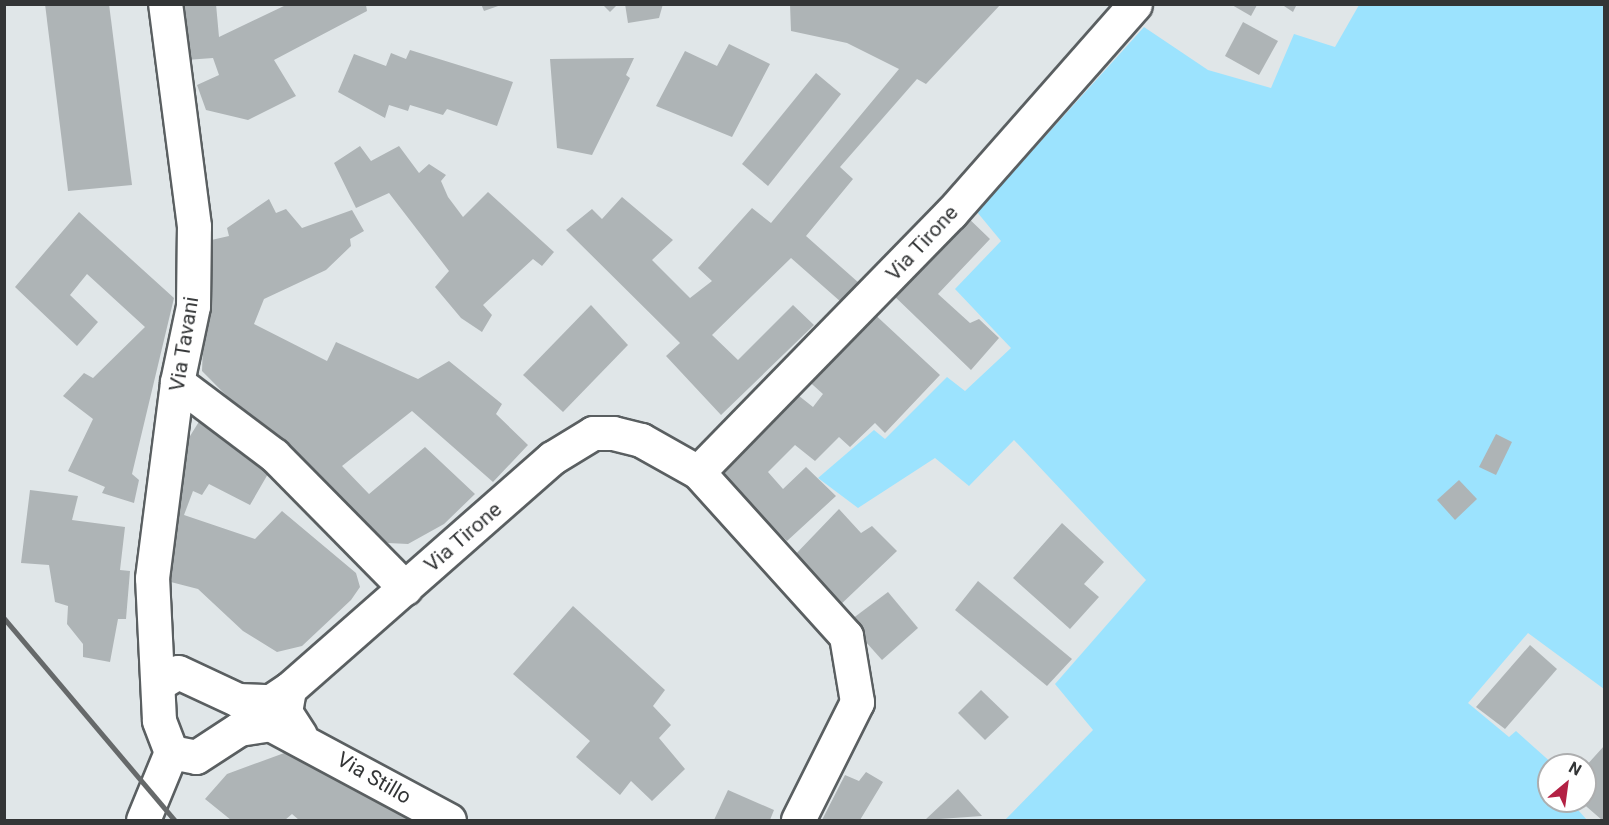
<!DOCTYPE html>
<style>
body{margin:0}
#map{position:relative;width:1609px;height:825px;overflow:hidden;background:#e0e6e8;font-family:Roboto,sans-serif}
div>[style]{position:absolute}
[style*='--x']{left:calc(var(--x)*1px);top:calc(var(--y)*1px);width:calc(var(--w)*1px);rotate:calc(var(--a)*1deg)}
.green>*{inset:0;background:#9ce3fe}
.building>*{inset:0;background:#aeb4b6}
.roads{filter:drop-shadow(2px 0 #5a5f61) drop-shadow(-2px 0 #5a5f61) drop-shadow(0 2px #5a5f61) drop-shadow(0 -2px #5a5f61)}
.minor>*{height:33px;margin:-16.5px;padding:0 16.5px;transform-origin:16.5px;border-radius:16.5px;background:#fff}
.rail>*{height:4.5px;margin:-2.25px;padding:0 2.25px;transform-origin:2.25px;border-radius:2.25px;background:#66696a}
span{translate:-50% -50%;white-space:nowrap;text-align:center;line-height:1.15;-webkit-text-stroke:4.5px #fff;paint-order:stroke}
.street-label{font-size:21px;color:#333536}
.frame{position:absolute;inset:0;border:6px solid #333536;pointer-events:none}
.north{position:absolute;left:1537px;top:753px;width:60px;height:60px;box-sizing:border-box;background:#fff;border:2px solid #adaeaf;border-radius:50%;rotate:29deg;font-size:16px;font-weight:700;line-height:24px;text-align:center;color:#333536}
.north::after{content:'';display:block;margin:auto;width:21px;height:27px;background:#b32144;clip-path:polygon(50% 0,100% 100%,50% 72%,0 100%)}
</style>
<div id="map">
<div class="green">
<div style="clip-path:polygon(1359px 5px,1604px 5px,1604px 689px,1528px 633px,1468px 703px,1509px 737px,1516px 731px,1554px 765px,1549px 765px,1549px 801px,1570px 801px,1587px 820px,1005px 820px,1093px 730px,1055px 684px,1146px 580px,1014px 440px,969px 486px,935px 458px,858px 508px,818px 478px,874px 430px,885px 439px,947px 377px,965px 391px,1011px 348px,955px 289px,1001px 241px,977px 212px,1144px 27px,1208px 70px,1271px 88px,1294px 34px,1335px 47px)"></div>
</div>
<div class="building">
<div style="clip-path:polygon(45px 4px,109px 4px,132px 185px,68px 191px)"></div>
<div style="clip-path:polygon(179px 4px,216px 4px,219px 37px,286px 5px,366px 5px,367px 11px,274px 60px,296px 96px,248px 120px,206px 110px,197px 85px,219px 75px,213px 58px,186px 60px)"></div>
<div style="clip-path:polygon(481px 4px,501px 4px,501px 5px,484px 11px)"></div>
<div style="clip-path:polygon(602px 4px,618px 4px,610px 12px)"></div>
<div style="clip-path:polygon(625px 4px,663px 4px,659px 18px,628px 23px)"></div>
<div style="clip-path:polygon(790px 4px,1001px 4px,926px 84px,917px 79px,840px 167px,853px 179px,806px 236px,859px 283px,841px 302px,791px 258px,712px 335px,738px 360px,793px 305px,814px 325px,721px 415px,666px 356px,680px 343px,566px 230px,592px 209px,602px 219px,622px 197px,673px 240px,652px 260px,690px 298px,712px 281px,698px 268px,752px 208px,771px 223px,899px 69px,847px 43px,791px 31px)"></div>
<div style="clip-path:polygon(1281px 4px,1297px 4px,1293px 12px)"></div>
<div style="clip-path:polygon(1232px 5px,1257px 5px,1251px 16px)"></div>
<div style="clip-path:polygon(1243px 22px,1278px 41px,1259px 75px,1225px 56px)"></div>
<div style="clip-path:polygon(729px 44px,770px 64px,732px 137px,656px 106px,685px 51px,717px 66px)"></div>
<div style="clip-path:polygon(410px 50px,513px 82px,497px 126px,447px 109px,443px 115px,410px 105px,408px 111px,389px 105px,385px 118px,338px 92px,354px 54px,386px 66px,391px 53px,406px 59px)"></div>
<div style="clip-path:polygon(634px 58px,626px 75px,630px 78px,592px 155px,557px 148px,550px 59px)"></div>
<div style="clip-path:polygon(816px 73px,841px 94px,768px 186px,742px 164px)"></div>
<div style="clip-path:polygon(360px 146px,371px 161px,399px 146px,419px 173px,429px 164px,446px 175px,441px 181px,448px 197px,463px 217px,488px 192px,554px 252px,542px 266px,533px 259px,483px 305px,492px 315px,482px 332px,461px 318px,435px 287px,449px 271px,389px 193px,356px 208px,334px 163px)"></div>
<div style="clip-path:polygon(269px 199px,276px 213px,286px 209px,302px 228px,352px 210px,364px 231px,350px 239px,351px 246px,326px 270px,264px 299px,254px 324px,327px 361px,336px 342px,418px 379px,449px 361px,502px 404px,496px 414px,528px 445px,493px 482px,412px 411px,342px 466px,369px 494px,425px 447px,475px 494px,444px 524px,408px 544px,388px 543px,346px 516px,202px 371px,207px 241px,229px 236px,227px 228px)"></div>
<div style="clip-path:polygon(79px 212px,174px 298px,132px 474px,139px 480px,134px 503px,102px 493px,105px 487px,68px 471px,93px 419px,63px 396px,84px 373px,93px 378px,145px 327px,87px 274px,70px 295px,98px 322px,77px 346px,15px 287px)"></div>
<div style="clip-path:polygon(963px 213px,990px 239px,938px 294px,970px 323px,979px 319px,999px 338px,971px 370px,890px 292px)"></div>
<div style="clip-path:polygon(591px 305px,628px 345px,563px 412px,523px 375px)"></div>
<div style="clip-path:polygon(870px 310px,940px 375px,885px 433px,875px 423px,850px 447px,839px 437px,815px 461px,795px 445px,768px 472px,783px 489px,806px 467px,836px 496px,787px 541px,714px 471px,789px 388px,813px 407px,823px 394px,804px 377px)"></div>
<div style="clip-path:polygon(200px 420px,272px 467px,250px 505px,209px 484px,202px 495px,193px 491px,184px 515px,255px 539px,282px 511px,356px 573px,360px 587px,351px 600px,302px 646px,277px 652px,243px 631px,198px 589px,163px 580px,177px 457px)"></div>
<div style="clip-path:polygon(1496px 434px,1512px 442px,1496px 475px,1479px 467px)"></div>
<div style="clip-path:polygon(1459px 480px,1477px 499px,1455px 520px,1437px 500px)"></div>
<div style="clip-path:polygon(30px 490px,78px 496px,72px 520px,125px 527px,120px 570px,130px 571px,126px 619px,118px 619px,110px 662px,83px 657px,83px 644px,67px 624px,68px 606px,55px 602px,49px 565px,21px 563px)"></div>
<div style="clip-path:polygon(839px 509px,861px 533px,872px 526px,897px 551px,837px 608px,791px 559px)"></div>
<div style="clip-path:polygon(1062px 523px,1104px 562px,1084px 584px,1099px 597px,1070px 629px,1013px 578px)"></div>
<div style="clip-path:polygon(978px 581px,1072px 659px,1047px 686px,955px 610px)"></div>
<div style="clip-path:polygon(888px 592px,918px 628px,882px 660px,848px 622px)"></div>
<div style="clip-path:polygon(573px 606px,665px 690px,653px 706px,671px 725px,659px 738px,685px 769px,652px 801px,631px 781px,620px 795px,576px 757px,590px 741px,513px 674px)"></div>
<div style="clip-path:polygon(1530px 645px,1557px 669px,1505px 729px,1476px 707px)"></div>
<div style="clip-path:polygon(981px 690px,1009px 717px,985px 740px,958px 713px)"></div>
<div style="clip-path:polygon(1604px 746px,1604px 820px,1602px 820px,1580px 801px,1585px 801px,1585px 767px)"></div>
<div style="clip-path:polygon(287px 752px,411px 820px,299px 820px,292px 814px,285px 820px,231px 820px,205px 799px,227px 774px)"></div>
<div style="clip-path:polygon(866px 772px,883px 782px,860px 820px,822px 820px,845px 775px,859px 781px)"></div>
<div style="clip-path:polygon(958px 789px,982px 816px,925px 820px)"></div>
<div style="clip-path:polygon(728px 790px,774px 810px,770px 820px,714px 820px)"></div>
</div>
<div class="roads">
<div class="minor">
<div style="--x:177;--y:382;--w:121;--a:37"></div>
<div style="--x:274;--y:455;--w:187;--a:45.4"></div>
<div style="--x:698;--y:472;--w:362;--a:-45.7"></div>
<div style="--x:951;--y:213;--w:278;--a:-48.6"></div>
<div style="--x:158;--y:684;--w:23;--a:-31"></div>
<div style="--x:178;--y:672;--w:66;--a:25"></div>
<div style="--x:238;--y:700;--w:33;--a:2"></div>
<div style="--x:271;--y:701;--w:22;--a:-34"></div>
<div style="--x:300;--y:735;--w:27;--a:-123"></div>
<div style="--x:285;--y:712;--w:23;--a:-80"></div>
<div style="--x:289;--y:689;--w:350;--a:-41.3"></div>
<div style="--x:552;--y:458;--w:48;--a:-31.4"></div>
<div style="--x:593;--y:433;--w:20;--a:0"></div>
<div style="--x:613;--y:433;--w:29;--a:14"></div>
<div style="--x:641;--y:440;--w:65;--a:29.3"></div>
<div style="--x:698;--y:472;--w:221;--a:47.9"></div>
<div style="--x:846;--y:636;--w:67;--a:80.5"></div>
<div style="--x:857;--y:702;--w:132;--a:116.6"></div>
<div style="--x:171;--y:752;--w:25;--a:11"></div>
<div style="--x:196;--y:757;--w:51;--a:-33.1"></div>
<div style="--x:239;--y:729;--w:31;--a:-9"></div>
<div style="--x:270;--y:724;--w:203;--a:28.2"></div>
<div style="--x:143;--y:820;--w:74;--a:-67.6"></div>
<div style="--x:171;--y:752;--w:34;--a:-111"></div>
<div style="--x:159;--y:720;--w:142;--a:-92.8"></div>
<div style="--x:152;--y:578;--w:198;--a:-82.7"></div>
<div style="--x:177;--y:382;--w:78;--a:-78.1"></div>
<div style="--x:193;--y:306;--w:80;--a:-89.3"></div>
<div style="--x:194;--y:226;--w:224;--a:-97.4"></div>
</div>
</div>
<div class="rail">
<div style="--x:4;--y:618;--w:265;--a:49.8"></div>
</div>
<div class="street-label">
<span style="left:922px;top:243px;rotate:-47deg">Via Tirone</span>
<span style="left:184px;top:344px;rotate:-81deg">Via Tavani</span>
<span style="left:463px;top:537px;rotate:-41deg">Via Tirone</span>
<span style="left:374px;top:778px;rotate:30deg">Via Stillo</span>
</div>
<div class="frame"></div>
<div class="north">N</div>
</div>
